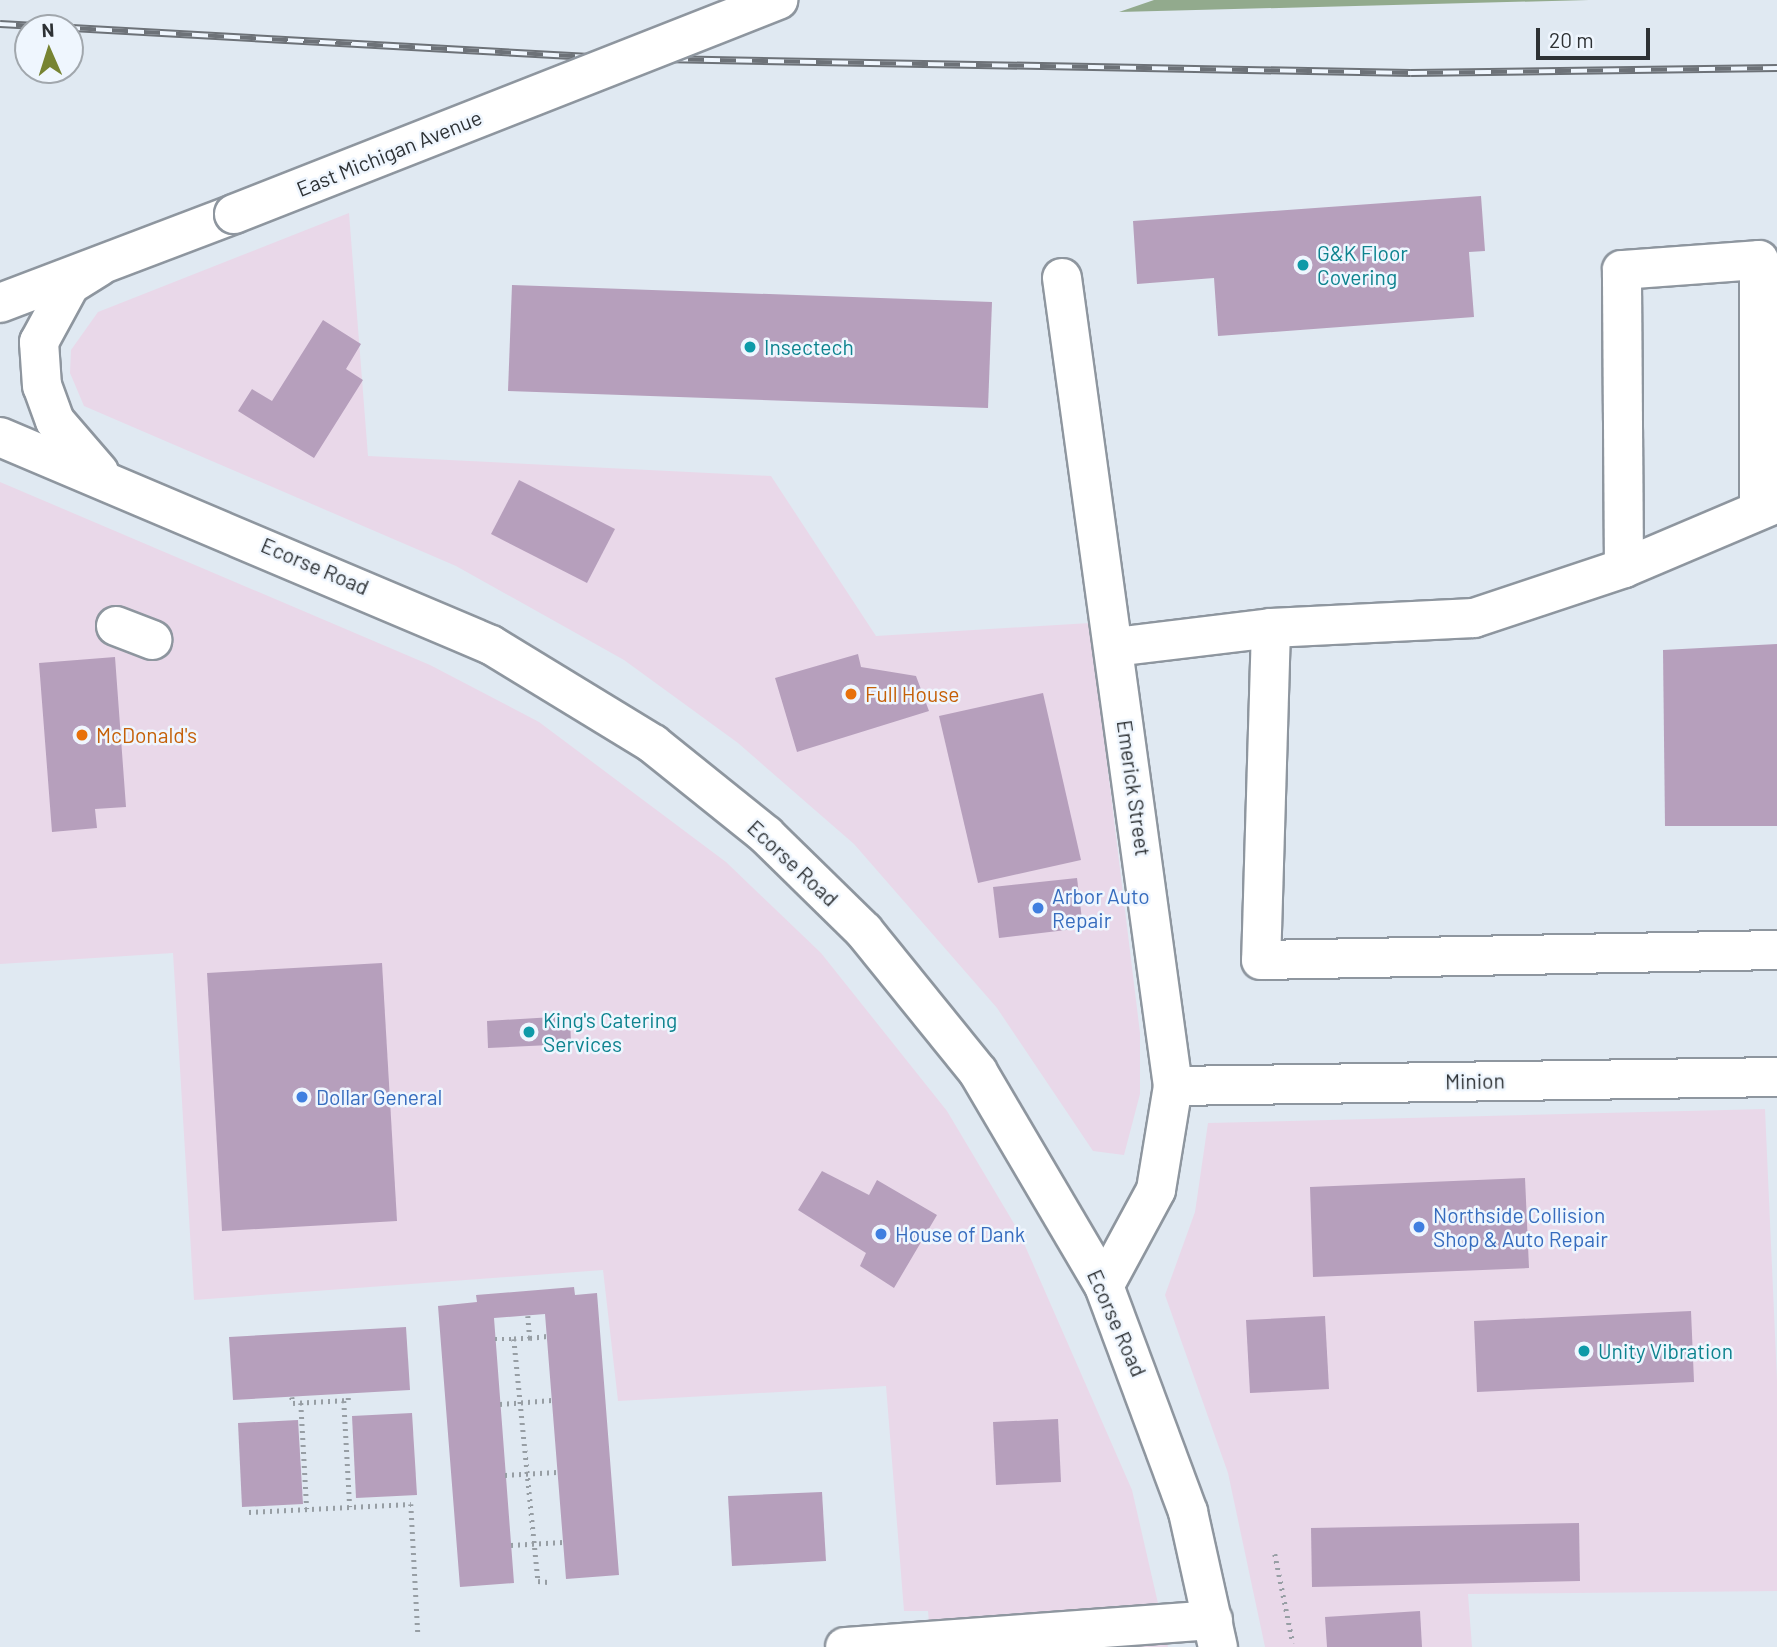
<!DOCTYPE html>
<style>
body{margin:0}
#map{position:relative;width:1777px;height:1647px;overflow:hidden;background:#e0e9f2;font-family:Barlow,sans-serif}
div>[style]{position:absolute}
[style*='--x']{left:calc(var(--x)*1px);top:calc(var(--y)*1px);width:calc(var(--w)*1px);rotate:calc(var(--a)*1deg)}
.commercial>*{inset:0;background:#e9d8e9}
.forest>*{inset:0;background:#92aa8d}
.building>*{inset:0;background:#b69fbc}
.path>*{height:4.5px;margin-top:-2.25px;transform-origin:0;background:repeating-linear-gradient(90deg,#979ea4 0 2px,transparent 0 7px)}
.roads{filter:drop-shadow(2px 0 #8e969f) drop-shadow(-2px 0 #8e969f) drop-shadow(0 2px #8e969f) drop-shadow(0 -2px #8e969f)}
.minor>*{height:38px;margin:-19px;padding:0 19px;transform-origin:19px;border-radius:19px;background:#fff}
.major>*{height:38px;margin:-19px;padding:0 19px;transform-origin:19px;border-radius:19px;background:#fff}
.rail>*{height:8px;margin-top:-4px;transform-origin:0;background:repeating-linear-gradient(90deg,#eff6fe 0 16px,#6d7278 0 32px);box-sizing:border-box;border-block:2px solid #6d7278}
.bridges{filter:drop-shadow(2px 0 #8e969f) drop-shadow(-2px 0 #8e969f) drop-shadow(0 2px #8e969f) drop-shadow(0 -2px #8e969f)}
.major-bridge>*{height:38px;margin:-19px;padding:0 19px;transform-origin:19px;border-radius:19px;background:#fff}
.dots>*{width:19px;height:19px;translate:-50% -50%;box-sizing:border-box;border:4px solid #eff6fe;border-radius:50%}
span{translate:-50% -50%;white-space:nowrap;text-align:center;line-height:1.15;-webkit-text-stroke:5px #eff6fe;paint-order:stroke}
.street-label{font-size:21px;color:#2d3134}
.culture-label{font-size:21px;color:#0d838f}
.left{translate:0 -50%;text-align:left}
.food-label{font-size:21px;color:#c56008}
.shop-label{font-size:21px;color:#366cbe}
.north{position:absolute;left:14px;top:14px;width:70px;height:70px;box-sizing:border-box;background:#eff6fe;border:2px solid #a1a7ad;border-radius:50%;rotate:357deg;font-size:19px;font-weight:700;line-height:28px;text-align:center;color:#2d3134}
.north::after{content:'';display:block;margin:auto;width:24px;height:32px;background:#778432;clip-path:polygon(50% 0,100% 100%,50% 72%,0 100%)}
.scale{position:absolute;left:1536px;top:28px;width:114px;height:32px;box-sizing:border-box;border:4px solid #2d3134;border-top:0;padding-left:9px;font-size:21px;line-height:24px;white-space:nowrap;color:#2d3134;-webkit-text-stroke:5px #eff6fe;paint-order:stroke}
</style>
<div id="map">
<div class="commercial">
<div style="clip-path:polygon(349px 213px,368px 456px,771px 476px,876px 636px,1090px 623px,1140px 1033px,1140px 1094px,1124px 1155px,1093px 1151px,997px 1008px,854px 844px,738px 743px,624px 660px,456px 566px,84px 406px,70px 373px,71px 350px,98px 312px)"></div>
<div style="clip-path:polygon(0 482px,430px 665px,539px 722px,726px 862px,821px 953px,947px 1111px,1019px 1232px,1132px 1490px,1168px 1647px,931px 1647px,928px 1611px,904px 1611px,886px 1386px,618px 1401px,603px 1270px,194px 1300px,173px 953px,0 964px)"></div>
<div style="clip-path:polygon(1765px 1109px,1777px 1380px,1777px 1591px,1468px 1594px,1472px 1647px,1265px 1647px,1228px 1473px,1165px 1295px,1195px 1212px,1208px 1123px)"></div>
</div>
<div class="forest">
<div style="clip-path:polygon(1154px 0,1589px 0,1119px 12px)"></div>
</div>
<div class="building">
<div style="clip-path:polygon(1481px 196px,1485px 251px,1469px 252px,1474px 317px,1218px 336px,1214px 278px,1137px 284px,1133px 221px)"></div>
<div style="clip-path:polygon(512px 285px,992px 302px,988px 408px,508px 391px)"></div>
<div style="clip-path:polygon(323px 320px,361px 344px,346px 369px,363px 380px,314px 458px,238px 411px,252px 389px,272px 401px)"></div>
<div style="clip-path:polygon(519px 480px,615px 529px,587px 583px,491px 534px)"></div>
<div style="clip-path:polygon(1777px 644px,1777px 826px,1665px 826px,1663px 650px)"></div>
<div style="clip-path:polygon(858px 654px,861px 667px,916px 676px,929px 711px,797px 752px,775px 678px)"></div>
<div style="clip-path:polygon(115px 657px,126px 807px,95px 809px,97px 828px,52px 832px,39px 663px)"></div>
<div style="clip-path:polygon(1043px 693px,1081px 860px,978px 883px,939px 716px)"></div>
<div style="clip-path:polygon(1077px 878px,1083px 928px,999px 938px,993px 887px)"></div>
<div style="clip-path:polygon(382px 963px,397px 1221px,222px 1231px,207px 973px)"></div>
<div style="clip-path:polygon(570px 1016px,571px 1044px,488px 1048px,487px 1021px)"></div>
<div style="clip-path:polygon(822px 1171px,869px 1195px,877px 1180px,937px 1215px,894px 1288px,860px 1266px,866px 1253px,798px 1210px)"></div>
<div style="clip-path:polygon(1525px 1178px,1529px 1268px,1313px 1277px,1310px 1187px)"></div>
<div style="clip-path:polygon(574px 1287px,575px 1295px,597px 1293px,619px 1575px,566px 1579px,545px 1314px,494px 1318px,514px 1583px,460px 1587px,438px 1306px,477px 1302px,476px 1295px)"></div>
<div style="clip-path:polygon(1691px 1311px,1694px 1382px,1477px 1392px,1474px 1321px)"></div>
<div style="clip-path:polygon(1325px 1316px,1329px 1389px,1250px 1393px,1246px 1320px)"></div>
<div style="clip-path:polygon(406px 1327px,410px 1390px,233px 1400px,229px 1337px)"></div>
<div style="clip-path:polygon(412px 1413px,417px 1495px,356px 1498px,352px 1416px)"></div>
<div style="clip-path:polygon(1058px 1419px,1061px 1482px,996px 1485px,993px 1422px)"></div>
<div style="clip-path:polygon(298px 1420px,303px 1504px,242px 1507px,238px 1423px)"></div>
<div style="clip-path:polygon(822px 1492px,826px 1561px,732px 1566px,728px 1496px)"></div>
<div style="clip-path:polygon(1579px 1523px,1580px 1581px,1312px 1587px,1311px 1528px)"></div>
<div style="clip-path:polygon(1420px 1611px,1422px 1647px,1327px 1647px,1325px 1617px)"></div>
</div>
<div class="path">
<div style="--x:528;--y:1316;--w:22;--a:85"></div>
<div style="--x:530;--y:1338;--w:16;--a:176"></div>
<div style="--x:514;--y:1339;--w:243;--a:84.3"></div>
<div style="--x:538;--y:1581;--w:10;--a:6"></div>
<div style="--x:530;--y:1338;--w:17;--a:-7"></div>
<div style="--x:495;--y:1339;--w:19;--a:0"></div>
<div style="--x:292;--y:1397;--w:6;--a:81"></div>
<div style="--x:293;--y:1403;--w:55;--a:-3.1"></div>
<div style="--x:348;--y:1400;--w:6;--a:-90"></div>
<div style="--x:344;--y:1401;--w:106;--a:86.8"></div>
<div style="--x:301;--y:1403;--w:106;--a:86.8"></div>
<div style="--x:500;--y:1404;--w:52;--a:-4.4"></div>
<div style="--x:505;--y:1475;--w:52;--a:-3.3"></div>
<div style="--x:249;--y:1512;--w:162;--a:-2.8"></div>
<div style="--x:411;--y:1504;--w:129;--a:86.9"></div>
<div style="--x:511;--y:1545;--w:52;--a:-3.3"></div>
<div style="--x:1275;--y:1554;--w:91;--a:78.6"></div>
</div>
<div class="roads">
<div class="minor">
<div style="--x:1062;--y:278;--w:816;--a:82.18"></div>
<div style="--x:1173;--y:1086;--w:105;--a:99.3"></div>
<div style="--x:1156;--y:1190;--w:109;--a:118.4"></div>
<div style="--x:1624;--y:568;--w:298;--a:-90.4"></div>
<div style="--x:1622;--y:270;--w:137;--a:-4.2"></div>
<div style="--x:1759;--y:260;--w:248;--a:90"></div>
<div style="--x:116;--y:626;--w:39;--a:21"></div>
<div style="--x:1271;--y:628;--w:332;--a:91.7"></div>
<div style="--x:1261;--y:960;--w:516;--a:-1.11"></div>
<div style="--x:1115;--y:647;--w:157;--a:-6.9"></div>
<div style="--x:1271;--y:628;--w:203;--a:-2.8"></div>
<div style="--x:1474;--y:618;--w:158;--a:-18.4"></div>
<div style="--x:1624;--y:568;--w:166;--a:-23"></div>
<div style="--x:1173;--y:1086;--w:604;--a:-0.85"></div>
<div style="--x:845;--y:1647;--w:369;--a:-4.2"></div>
</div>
<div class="major">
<div style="--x:0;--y:303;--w:250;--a:-20.8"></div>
<div style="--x:0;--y:437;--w:533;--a:22.96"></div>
<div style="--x:491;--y:645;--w:190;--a:31.4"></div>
<div style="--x:653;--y:744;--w:145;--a:38.8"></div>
<div style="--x:766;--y:835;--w:137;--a:44.4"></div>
<div style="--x:864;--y:931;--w:181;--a:51"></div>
<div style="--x:978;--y:1072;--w:248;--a:59.5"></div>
<div style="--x:1104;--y:1286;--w:241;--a:69.6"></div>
<div style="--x:1188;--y:1512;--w:138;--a:77.5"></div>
<div style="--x:99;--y:472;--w:67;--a:-130.8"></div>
<div style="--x:55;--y:421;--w:37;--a:-110"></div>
<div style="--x:42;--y:386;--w:44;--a:-93.9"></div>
<div style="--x:39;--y:342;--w:65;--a:-61.5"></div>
<div style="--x:70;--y:285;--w:34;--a:-32"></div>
</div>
</div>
<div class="rail">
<div style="--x:0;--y:24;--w:609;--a:3.2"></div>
<div style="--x:608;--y:58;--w:803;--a:1.07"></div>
<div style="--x:1411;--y:73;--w:366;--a:-0.8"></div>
</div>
<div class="bridges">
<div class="major-bridge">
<div style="--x:234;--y:214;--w:585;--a:-21.47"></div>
</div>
</div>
<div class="dots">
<div style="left:1303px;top:265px;background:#0f9aa8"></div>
<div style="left:750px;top:347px;background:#0f9aa8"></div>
<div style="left:851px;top:694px;background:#e8710a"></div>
<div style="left:82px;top:735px;background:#e8710a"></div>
<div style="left:1038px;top:908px;background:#3f7fe0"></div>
<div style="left:529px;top:1032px;background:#0f9aa8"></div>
<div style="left:302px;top:1097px;background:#3f7fe0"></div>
<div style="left:1419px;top:1227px;background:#3f7fe0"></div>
<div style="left:881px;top:1234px;background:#3f7fe0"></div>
<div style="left:1584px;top:1351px;background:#0f9aa8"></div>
</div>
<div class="street-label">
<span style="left:389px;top:153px;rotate:-22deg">East Michigan Avenue</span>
<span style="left:315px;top:566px;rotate:23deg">Ecorse Road</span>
<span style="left:1134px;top:788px;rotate:82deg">Emerick Street</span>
<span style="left:793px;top:863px;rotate:43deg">Ecorse Road</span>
<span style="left:1475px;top:1081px;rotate:-1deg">Minion</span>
<span style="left:1117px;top:1323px;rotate:66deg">Ecorse Road</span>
</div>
<div class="culture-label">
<span class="left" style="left:1317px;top:265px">G&amp;K Floor<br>Covering</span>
<span class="left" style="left:764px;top:347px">Insectech</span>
<span class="left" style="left:543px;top:1032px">King's Catering<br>Services</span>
<span class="left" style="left:1598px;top:1351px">Unity Vibration</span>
</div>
<div class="food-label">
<span class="left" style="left:865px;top:694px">Full House</span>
<span class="left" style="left:96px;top:735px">McDonald's</span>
</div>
<div class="shop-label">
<span class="left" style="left:1052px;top:908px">Arbor Auto<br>Repair</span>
<span class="left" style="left:316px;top:1097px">Dollar General</span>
<span class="left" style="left:1433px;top:1227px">Northside Collision<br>Shop &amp; Auto Repair</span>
<span class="left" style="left:895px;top:1234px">House of Dank</span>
</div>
<div class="north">N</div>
<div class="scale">20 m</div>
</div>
